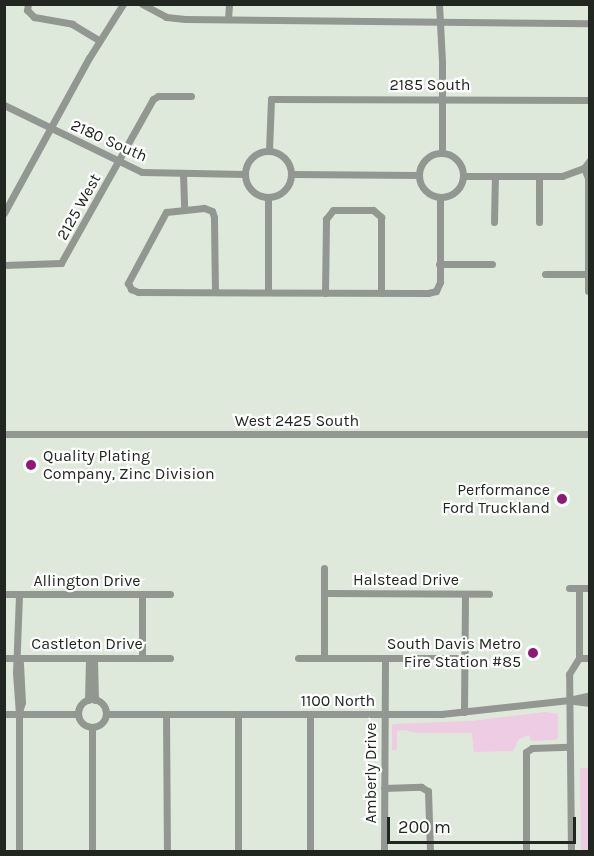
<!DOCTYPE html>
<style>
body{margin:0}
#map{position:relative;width:594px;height:856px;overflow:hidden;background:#dee9db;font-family:Karla,sans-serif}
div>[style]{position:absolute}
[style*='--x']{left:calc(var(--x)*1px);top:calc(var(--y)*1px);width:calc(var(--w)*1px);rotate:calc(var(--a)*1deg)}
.green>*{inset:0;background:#eecce3}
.minor>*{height:7px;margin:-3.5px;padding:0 3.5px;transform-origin:3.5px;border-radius:3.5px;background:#939791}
.minor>.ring{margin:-3.5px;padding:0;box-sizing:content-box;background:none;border:7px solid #939791;border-radius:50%}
.dots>*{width:16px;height:16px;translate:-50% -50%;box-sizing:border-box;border:3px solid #fff;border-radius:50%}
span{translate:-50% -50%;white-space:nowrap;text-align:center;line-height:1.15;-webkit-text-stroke:4.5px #fff;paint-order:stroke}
.street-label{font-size:16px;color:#222621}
.poi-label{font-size:16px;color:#222621}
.left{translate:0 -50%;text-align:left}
.right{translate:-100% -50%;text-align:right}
.frame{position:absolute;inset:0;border:6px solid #222621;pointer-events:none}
.scale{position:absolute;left:387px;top:817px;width:189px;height:27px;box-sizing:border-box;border:3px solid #222621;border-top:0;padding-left:8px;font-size:18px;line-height:21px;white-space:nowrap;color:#222621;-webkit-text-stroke:4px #fff;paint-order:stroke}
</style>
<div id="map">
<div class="green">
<div style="clip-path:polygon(545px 712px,558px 714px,558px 738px,555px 740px,531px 741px,529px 735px,519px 739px,513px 751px,474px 752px,472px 733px,418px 733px,403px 730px,397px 731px,397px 750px,392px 750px,392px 725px,394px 724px,471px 721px)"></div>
<div style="clip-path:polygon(580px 768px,589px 768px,589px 851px,581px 851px)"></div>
</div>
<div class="minor">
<div style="--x:28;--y:4;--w:6;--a:99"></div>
<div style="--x:27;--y:10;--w:10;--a:45"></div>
<div style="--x:34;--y:17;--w:39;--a:10"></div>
<div style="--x:72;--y:24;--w:31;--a:31"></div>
<div style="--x:142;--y:4;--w:27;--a:28"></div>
<div style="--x:166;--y:17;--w:19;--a:6"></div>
<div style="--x:185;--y:19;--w:405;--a:0.6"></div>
<div style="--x:439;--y:4;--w:58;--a:87"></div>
<div style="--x:442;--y:62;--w:90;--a:90"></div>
<div style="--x:228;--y:19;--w:15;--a:-86"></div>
<div style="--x:4;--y:105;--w:153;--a:25.9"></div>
<div style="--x:142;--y:172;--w:103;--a:1.1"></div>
<div style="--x:269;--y:151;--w:52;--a:-87.8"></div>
<div style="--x:271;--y:99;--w:319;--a:0.2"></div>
<div class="ring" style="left:245px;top:151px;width:39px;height:39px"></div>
<div class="ring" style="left:419px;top:153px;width:37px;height:37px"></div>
<div style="--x:584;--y:168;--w:11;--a:68"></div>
<div style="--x:588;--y:178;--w:113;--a:90"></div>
<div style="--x:183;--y:174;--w:35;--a:88"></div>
<div style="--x:292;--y:174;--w:126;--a:0.5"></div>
<div style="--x:463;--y:176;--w:99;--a:0"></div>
<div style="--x:562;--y:176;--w:23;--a:-20"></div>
<div style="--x:584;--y:168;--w:10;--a:-53"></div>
<div style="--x:268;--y:197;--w:95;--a:90"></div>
<div style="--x:4;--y:213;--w:177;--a:-61.3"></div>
<div style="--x:89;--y:58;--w:64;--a:-57.8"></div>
<div style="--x:494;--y:222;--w:46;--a:-88.8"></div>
<div style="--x:539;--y:222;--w:46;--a:-90"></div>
<div style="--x:439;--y:264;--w:53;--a:0"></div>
<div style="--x:4;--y:265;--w:57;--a:-2"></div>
<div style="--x:61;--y:263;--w:188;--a:-60.7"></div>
<div style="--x:153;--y:99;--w:6;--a:-31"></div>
<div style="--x:158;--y:96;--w:33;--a:0"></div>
<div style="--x:545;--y:274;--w:43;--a:0"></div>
<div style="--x:215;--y:292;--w:75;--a:-90.8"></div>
<div style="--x:214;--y:217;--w:6;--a:-108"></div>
<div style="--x:212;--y:211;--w:9;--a:-159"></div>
<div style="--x:204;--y:208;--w:38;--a:174"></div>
<div style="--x:166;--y:212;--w:81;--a:118.2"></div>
<div style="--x:128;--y:283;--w:7;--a:63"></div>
<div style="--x:131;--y:289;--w:8;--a:23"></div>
<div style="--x:138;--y:292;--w:290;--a:0.2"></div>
<div style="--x:428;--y:293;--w:8;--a:-14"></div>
<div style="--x:436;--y:291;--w:10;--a:-66"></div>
<div style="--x:440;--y:282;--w:85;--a:-90"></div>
<div style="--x:325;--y:293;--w:74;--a:-89.2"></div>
<div style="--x:326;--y:219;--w:11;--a:-52"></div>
<div style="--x:333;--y:210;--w:40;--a:0"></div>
<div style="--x:373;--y:210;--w:11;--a:41"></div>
<div style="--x:381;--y:217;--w:76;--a:90"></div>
<div style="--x:4;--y:434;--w:586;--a:0"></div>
<div style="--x:324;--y:568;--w:90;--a:90"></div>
<div style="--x:569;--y:588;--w:21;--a:0"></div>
<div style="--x:324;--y:593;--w:165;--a:0.3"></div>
<div style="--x:4;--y:594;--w:166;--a:0"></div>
<div style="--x:4;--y:658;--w:166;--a:0"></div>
<div style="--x:94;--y:658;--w:42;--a:88.6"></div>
<div style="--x:142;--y:658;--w:64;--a:-90"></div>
<div style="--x:298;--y:658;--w:167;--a:0"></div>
<div style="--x:579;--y:658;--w:11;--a:0"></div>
<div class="ring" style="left:78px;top:699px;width:21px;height:21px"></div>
<div style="--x:88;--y:700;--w:42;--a:-88.6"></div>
<div style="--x:574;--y:701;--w:16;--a:7"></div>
<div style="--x:19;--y:712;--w:10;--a:-73"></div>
<div style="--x:22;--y:702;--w:39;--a:-93"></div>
<div style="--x:464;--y:712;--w:118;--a:-89.5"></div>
<div style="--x:4;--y:714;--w:74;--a:0"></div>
<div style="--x:106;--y:714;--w:335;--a:0"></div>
<div style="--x:441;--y:714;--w:129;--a:-6.2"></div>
<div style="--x:569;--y:700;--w:22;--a:-13"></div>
<div style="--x:166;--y:714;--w:138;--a:89.6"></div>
<div style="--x:238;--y:714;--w:138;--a:90"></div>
<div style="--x:310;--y:714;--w:138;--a:90"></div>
<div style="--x:384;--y:788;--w:37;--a:-2"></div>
<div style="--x:421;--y:787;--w:8;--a:30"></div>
<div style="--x:428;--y:791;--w:61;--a:88.1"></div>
<div style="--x:19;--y:852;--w:138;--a:-90"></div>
<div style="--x:19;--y:714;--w:41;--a:-94.2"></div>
<div style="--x:16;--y:673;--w:79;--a:-87.8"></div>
<div style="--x:92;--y:852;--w:125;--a:-90"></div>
<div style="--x:384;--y:852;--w:194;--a:-89.7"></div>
<div style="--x:526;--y:852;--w:100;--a:-90"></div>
<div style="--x:526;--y:752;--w:7;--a:-34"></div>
<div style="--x:532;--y:748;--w:37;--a:-2"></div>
<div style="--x:571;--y:852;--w:178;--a:-90.6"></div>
<div style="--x:569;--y:674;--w:19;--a:-58"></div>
<div style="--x:579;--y:658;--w:70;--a:-90"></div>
</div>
<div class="dots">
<div style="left:31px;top:465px;background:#8f1776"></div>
<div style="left:562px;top:499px;background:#8f1776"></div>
<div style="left:533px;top:653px;background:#8f1776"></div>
</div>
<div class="street-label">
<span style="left:430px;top:85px">2185 South</span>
<span style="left:109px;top:141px;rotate:24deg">2180 South</span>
<span style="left:79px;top:207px;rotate:-61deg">2125 West</span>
<span style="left:297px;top:421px">West 2425 South</span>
<span style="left:406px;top:580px">Halstead Drive</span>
<span style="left:87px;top:581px">Allington Drive</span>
<span style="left:87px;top:644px">Castleton Drive</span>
<span style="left:338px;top:701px">1100 North</span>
<span style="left:371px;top:773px;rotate:-90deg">Amberly Drive</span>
</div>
<div class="poi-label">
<span class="left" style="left:43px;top:465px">Quality Plating<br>Company, Zinc Division</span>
<span class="right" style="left:550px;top:499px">Performance<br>Ford Truckland</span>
<span class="right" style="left:521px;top:653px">South Davis Metro<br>Fire Station #85</span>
</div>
<div class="frame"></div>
<div class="scale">200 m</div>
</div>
